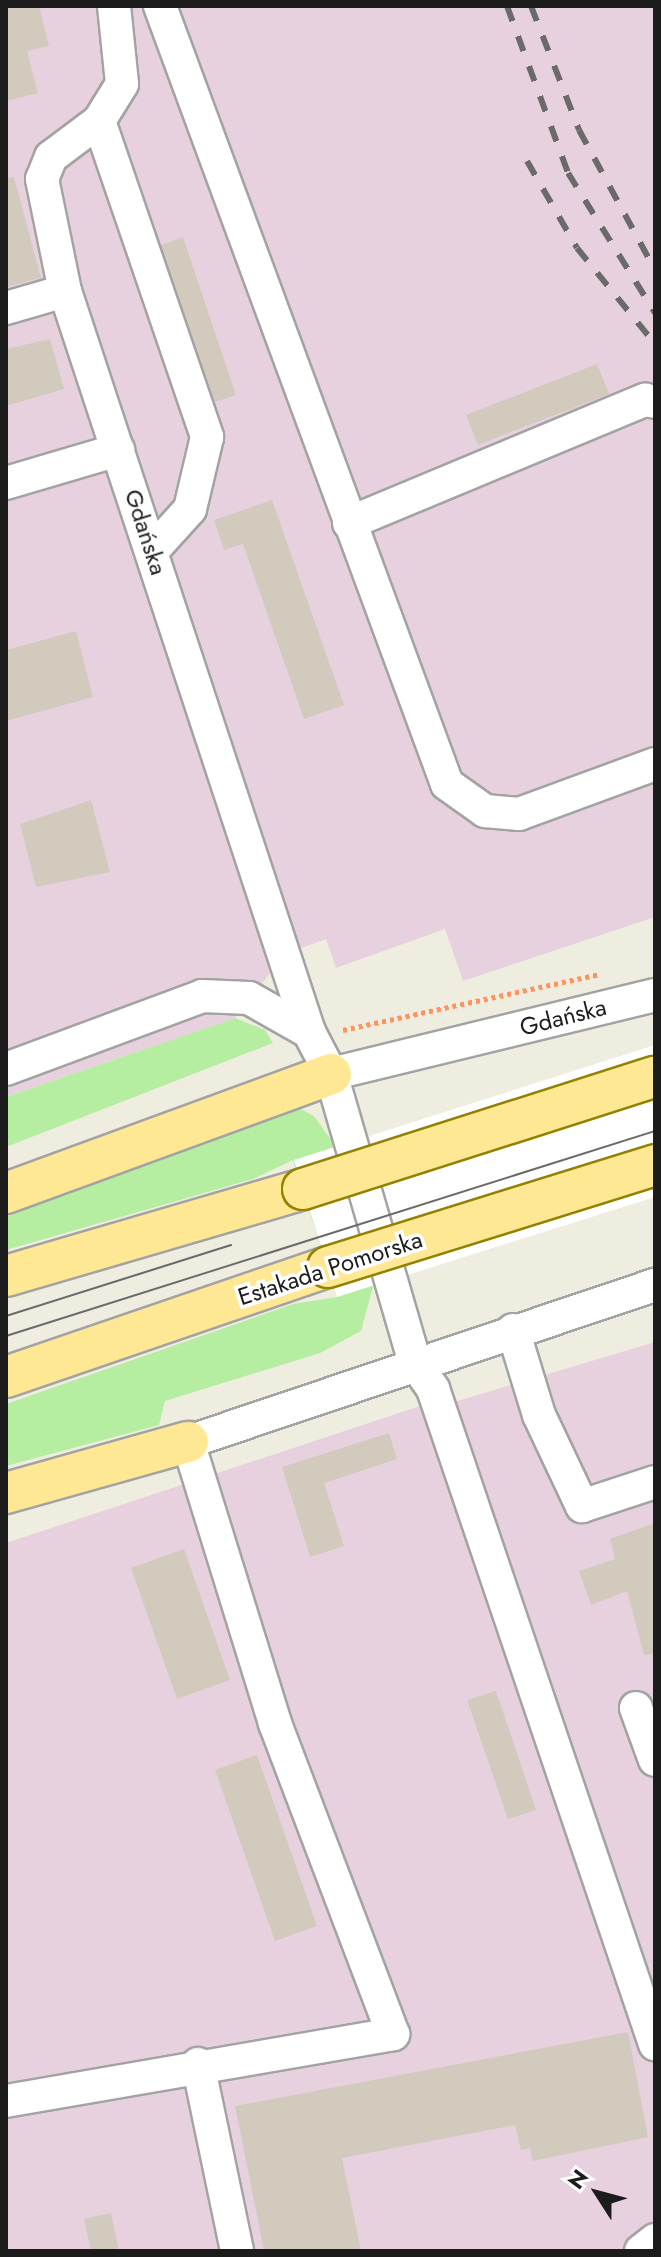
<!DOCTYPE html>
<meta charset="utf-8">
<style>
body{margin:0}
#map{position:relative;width:661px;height:2257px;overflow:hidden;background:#eeede0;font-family:Jost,sans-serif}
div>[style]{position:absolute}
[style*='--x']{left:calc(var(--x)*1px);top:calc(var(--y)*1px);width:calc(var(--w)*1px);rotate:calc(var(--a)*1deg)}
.industrial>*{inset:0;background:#e8d1df}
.grass>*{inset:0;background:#b6eea1}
.pier>*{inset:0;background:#fff}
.building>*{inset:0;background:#d1cabd}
.path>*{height:5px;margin-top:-2.5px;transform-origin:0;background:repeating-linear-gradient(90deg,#ff9360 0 4px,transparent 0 8px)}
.roads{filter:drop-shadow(2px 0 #a3a3a3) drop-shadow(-2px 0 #a3a3a3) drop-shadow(0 2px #a3a3a3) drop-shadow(0 -2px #a3a3a3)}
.minor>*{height:32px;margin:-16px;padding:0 16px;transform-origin:16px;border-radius:16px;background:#fff}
.major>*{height:40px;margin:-20px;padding:0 20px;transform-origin:20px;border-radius:20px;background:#ffe894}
.tram>*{height:2px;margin:-1px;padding:0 1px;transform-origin:1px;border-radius:1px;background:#6a6a6a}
.rail>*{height:6px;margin-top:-3px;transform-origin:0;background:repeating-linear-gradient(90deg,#6a6a6a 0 16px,transparent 0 32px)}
.bridges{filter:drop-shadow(2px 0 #938200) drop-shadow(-2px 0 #938200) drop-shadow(0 2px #938200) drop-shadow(0 -2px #938200)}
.major-bridge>*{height:40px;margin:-20px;padding:0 20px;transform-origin:20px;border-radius:20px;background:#ffe894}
span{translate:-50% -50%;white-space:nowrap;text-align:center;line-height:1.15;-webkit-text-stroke:7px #fff;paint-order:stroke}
.street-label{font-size:24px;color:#1c1c1c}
.frame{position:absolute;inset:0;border:8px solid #1c1c1c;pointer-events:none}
.north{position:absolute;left:557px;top:2153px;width:80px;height:80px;-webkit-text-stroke:6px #fff;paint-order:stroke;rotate:306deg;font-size:22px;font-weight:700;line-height:32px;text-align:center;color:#1c1c1c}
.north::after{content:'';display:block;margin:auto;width:28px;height:36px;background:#1c1c1c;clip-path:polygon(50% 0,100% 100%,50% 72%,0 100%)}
</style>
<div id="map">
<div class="industrial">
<div style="clip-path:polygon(6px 6px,655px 6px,655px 917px,463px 981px,445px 929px,336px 968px,326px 939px,285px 954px,235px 1018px,6px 1097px)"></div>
<div style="clip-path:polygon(655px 1342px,655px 2008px,454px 1402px)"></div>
<div style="clip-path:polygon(423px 1405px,655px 2024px,655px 2251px,6px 2251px,6px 1543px)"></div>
</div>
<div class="grass">
<div style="clip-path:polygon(235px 1018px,265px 1030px,273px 1043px,6px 1147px,6px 1097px)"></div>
<div style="clip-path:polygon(297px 1107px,314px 1116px,331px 1140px,373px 1287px,361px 1331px,320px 1353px,165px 1401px,159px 1425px,6px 1466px,6px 1404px,293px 1304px,337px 1297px,293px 1160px,253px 1179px,6px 1250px,6px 1210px)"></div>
</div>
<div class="pier">
<div style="clip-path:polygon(655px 1045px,655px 1197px,337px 1297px,294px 1160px)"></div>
</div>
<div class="building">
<div style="clip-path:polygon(6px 6px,39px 6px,49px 46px,27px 51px,38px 93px,6px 101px)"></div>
<div style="clip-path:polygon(14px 177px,41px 278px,6px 287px,6px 178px)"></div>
<div style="clip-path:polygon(183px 237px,236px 395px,215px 402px,161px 245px)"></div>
<div style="clip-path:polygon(50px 339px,64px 389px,6px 406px,6px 349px)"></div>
<div style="clip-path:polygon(597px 364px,609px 394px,478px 445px,466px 415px)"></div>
<div style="clip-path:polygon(272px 500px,344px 705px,304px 719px,243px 544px,224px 550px,214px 520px)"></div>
<div style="clip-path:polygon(76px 631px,93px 697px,6px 721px,6px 650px)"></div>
<div style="clip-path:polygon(91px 800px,110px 872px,36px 887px,20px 824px)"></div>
<div style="clip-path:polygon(389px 1433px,397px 1459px,324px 1483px,344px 1546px,310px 1557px,282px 1467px)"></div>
<div style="clip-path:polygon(655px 1523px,655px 1654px,644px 1655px,627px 1591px,591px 1605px,579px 1571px,615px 1559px,610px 1539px)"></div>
<div style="clip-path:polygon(184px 1549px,230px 1680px,177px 1699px,131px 1568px)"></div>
<div style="clip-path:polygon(496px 1691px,536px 1810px,508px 1819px,467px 1700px)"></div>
<div style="clip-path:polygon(257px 1755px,317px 1926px,275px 1941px,215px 1770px)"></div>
<div style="clip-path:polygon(628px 2032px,648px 2137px,533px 2161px,530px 2148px,521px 2150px,515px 2125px,342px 2158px,361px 2251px,264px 2251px,235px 2106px)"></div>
<div style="clip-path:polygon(111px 2213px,119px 2251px,91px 2251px,84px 2219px)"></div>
</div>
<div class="path">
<div style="--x:343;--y:1030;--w:262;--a:-12.3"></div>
</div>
<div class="roads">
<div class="minor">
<div style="--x:114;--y:6;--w:78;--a:84.1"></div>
<div style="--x:122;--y:84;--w:44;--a:121.9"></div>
<div style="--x:99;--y:121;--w:60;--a:143.1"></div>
<div style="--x:51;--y:157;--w:24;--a:112"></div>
<div style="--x:42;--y:179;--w:114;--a:78.4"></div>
<div style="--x:65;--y:291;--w:780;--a:71.77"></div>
<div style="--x:309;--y:1032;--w:47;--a:62.4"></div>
<div style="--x:331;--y:1074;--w:301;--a:73.8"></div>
<div style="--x:415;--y:1363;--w:32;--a:55"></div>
<div style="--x:433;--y:1389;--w:692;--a:71.28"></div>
<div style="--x:160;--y:6;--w:829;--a:69.75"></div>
<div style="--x:447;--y:784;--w:47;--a:35.4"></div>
<div style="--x:485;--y:811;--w:34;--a:5"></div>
<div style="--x:519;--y:814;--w:145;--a:-20.2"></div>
<div style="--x:99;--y:121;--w:334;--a:71.1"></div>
<div style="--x:207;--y:437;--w:74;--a:103.3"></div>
<div style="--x:190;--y:509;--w:57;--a:132.1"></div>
<div style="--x:6;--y:308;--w:61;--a:-16.1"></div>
<div style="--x:6;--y:483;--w:117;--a:-16.4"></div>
<div style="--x:349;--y:523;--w:321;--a:-22.6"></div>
<div style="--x:645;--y:400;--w:10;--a:11"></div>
<div style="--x:6;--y:1069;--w:209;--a:-20.4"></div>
<div style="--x:202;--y:996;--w:47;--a:2.4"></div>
<div style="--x:249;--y:998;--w:69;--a:29.5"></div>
<div style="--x:331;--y:1074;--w:333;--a:-13.7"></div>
<div style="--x:513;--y:1330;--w:89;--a:73"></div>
<div style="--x:539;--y:1415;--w:101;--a:64.7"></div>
<div style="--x:582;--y:1506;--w:77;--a:-18.2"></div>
<div style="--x:636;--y:1708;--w:55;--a:69.9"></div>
<div style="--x:198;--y:2064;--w:191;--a:78.2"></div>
<div style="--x:6;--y:2101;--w:393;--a:-9.8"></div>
<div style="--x:393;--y:2034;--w:333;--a:-110.8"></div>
<div style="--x:275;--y:1723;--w:294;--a:-107.2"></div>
<div style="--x:188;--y:1442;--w:493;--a:-18.6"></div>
<div style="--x:641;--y:2251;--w:18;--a:-38"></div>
</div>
<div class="major">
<div style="--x:6;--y:1193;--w:346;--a:-20.1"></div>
<div style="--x:6;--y:1276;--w:309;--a:-16.3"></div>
<div style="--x:6;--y:1377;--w:340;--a:-18.9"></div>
<div style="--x:6;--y:1493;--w:189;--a:-15.7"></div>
</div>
</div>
<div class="tram">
<div style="--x:6;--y:1316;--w:236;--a:-17.5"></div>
<div style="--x:6;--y:1336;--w:681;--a:-17.53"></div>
</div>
<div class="rail">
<div style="--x:507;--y:6;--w:178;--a:69.9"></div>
<div style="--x:568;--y:173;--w:165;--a:58.1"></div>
<div style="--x:531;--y:6;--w:133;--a:68.8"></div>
<div style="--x:579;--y:130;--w:159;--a:61.5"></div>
<div style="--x:527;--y:161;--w:100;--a:60.1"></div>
<div style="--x:577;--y:248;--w:124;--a:50.9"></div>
</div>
<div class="bridges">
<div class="major-bridge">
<div style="--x:303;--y:1189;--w:369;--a:-17.7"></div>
<div style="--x:328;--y:1267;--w:343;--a:-17.3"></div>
</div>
</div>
<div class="street-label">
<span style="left:146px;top:532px;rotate:72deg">Gdańska</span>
<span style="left:563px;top:1017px;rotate:-14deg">Gdańska</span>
<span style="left:330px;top:1268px;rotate:-18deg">Estakada Pomorska</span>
</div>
<div class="frame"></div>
<div class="north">N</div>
</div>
